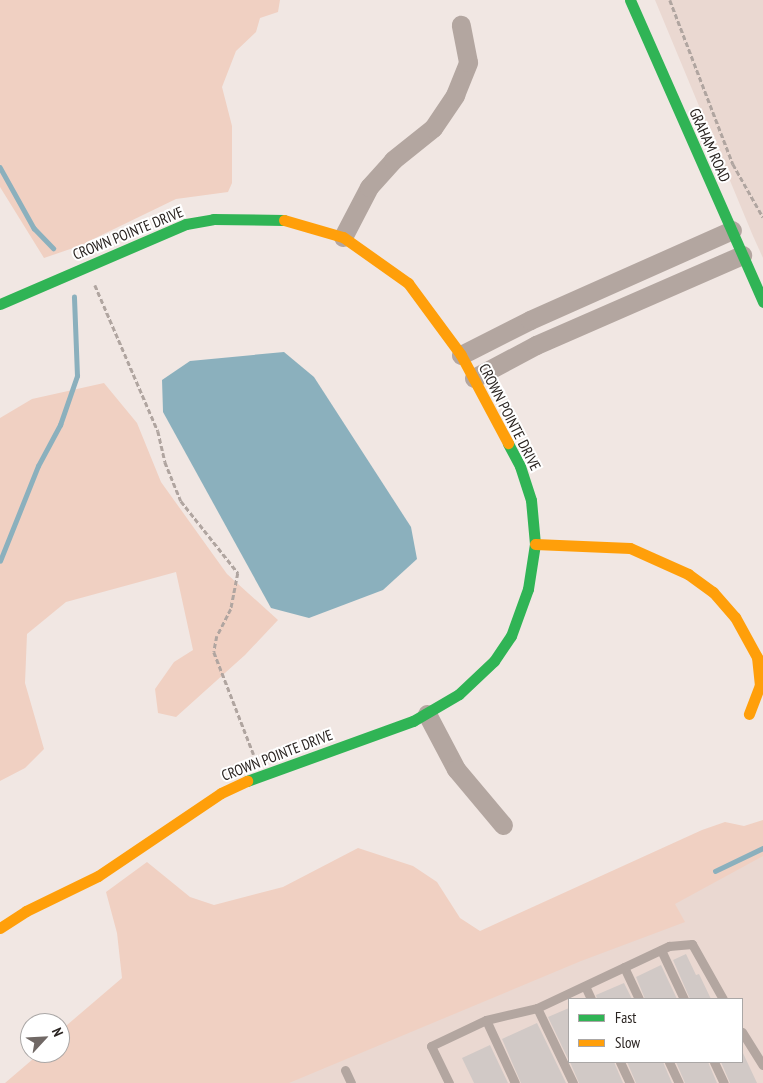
<!DOCTYPE html>
<style>
body{margin:0}
#map{position:relative;width:763px;height:1083px;overflow:hidden;background:#f1e7e3;font-family:"PT Sans Narrow",sans-serif}
div>[style]{position:absolute}
[style*='--x']{left:calc(var(--x)*1px);top:calc(var(--y)*1px);width:calc(var(--w)*1px);rotate:calc(var(--a)*1deg)}
.built>*{inset:0;background:#ead8d1}
.green>*{inset:0;background:#f0d0c2}
.water>*{inset:0;background:#8bb0bd}
.stream>*{height:4.5px;margin:-2.25px;padding:0 2.25px;transform-origin:2.25px;border-radius:2.25px;background:#8bb0bd}
.building>*{inset:0;background:#d1c9c6}
.path>*{height:2.5px;margin-top:-1.25px;transform-origin:0;background:repeating-linear-gradient(90deg,#b0a5a0 0 5px,transparent 0 7.5px)}
.lane>*{height:9px;margin:-4.5px;padding:0 4.5px;transform-origin:4.5px;border-radius:4.5px;background:#b3a6a0}
.street>*{height:19px;margin:-9.5px;padding:0 9.5px;transform-origin:9.5px;border-radius:9.5px;background:#b3a6a0}
.fast>*{height:11px;margin:-5.5px;padding:0 5.5px;transform-origin:5.5px;border-radius:5.5px;background:#30b455}
.slow>*{height:11px;margin:-5.5px;padding:0 5.5px;transform-origin:5.5px;border-radius:5.5px;background:#ff9f0a}
span{translate:-50% -50%;white-space:nowrap;text-align:center;line-height:1.15;-webkit-text-stroke:4px #fff;paint-order:stroke}
.street-label{font-size:15px;color:#2a2421}
.legend{position:absolute;left:568px;top:998px;width:175px;height:65px;box-sizing:border-box;background:#fff;border:1px solid #aaa7a6;margin:0;padding:6px 9px;list-style:none;font-size:15px;color:#2a2421}
.legend li{display:flex;align-items:center;gap:10px;height:25px}
.legend b{width:25px;border:1px solid #aaa7a6}
.north{position:absolute;left:20px;top:1013px;width:50px;height:50px;box-sizing:border-box;background:#fff;border:1px solid #aaa7a6;border-radius:50%;rotate:65deg;font-size:14px;font-weight:700;line-height:20px;text-align:center;color:#2a2421}
.north::after{content:'';display:block;margin:auto;width:18px;height:22px;background:#706865;clip-path:polygon(50% 0,100% 100%,50% 72%,0 100%)}
</style>
<div id="map">
<div class="built">
<div style="clip-path:polygon(655px 0,763px 0,763px 258px,753px 236px)"></div>
<div style="clip-path:polygon(evenodd,763px 830px,763px 1083px,217px 1083px,763px 830px,569px 999px,742px 999px,742px 1062px,569px 1062px,569px 999px)"></div>
</div>
<div class="green">
<div style="clip-path:polygon(0 0,280px 0,278px 12px,260px 18px,256px 32px,236px 51px,222px 87px,232px 126px,232px 183px,228px 192px,176px 199px,79px 246px,44px 258px,0 187px)"></div>
<div style="clip-path:polygon(104px 383px,137px 423px,161px 482px,227px 574px,278px 620px,245px 655px,176px 717px,158px 713px,155px 689px,174px 662px,193px 650px,176px 572px,66px 602px,27px 634px,25px 683px,44px 749px,25px 768px,0 781px,0 418px,32px 399px)"></div>
<div style="clip-path:polygon(763px 820px,763px 856px,675px 904px,685px 922px,581px 961px,289px 1083px,5px 1083px,40px 1053px,60px 1053px,60px 1031px,122px 978px,117px 933px,106px 892px,147px 862px,190px 897px,214px 905px,283px 887px,358px 848px,413px 866px,437px 882px,460px 918px,480px 931px,702px 830px,725px 822px,744px 826px)"></div>
</div>
<div class="water">
<div style="clip-path:polygon(284px 352px,314px 377px,411px 527px,417px 559px,383px 590px,309px 618px,271px 608px,163px 412px,162px 380px,190px 361px)"></div>
</div>
<div class="stream">
<div style="--x:0;--y:167;--w:70;--a:60.9"></div>
<div style="--x:34;--y:228;--w:28;--a:46"></div>
<div style="--x:0;--y:561;--w:102;--a:-68.2"></div>
<div style="--x:38;--y:466;--w:47;--a:-61.8"></div>
<div style="--x:60;--y:425;--w:52;--a:-70.9"></div>
<div style="--x:77;--y:376;--w:79;--a:-92.2"></div>
<div style="--x:715;--y:871;--w:53;--a:-25.6"></div>
</div>
<div class="building">
<div style="clip-path:polygon(686px 954px,696px 975px,699px 974px,711px 999px,690px 999px,673px 960px)"></div>
<div style="clip-path:polygon(661px 965px,677px 999px,645px 999px,636px 977px)"></div>
<div style="clip-path:polygon(624px 983px,632px 999px,597px 999px,596px 995px)"></div>
<div style="clip-path:polygon(569px 1008px,569px 1061px,548px 1017px)"></div>
<div style="clip-path:polygon(537px 1023px,566px 1083px,521px 1083px,502px 1039px)"></div>
<div style="clip-path:polygon(490px 1045px,508px 1083px,474px 1083px,462px 1058px)"></div>
<div style="clip-path:polygon(742px 1051px,757px 1083px,730px 1083px,721px 1062px,742px 1062px)"></div>
<div style="clip-path:polygon(570px 1062px,614px 1062px,623px 1083px,579px 1083px)"></div>
<div style="clip-path:polygon(627px 1062px,663px 1062px,672px 1083px,636px 1083px)"></div>
<div style="clip-path:polygon(676px 1062px,708px 1062px,717px 1083px,685px 1083px)"></div>
</div>
<div class="path">
<div style="--x:670;--y:0;--w:176;--a:69"></div>
<div style="--x:733;--y:164;--w:61;--a:60.5"></div>
<div style="--x:95;--y:285;--w:159;--a:66.7"></div>
<div style="--x:158;--y:431;--w:32;--a:77"></div>
<div style="--x:165;--y:462;--w:42;--a:67.7"></div>
<div style="--x:181;--y:501;--w:92;--a:51.6"></div>
<div style="--x:238;--y:573;--w:37;--a:101"></div>
<div style="--x:231;--y:609;--w:30;--a:117"></div>
<div style="--x:217;--y:636;--w:16;--a:101"></div>
<div style="--x:214;--y:652;--w:110;--a:68.8"></div>
</div>
<div class="lane">
<div style="--x:661;--y:950;--w:54;--a:64.9"></div>
<div style="--x:624;--y:967;--w:35;--a:65"></div>
<div style="--x:585;--y:986;--w:14;--a:65"></div>
<div style="--x:486;--y:1020;--w:69;--a:65.3"></div>
<div style="--x:742;--y:1032;--w:39;--a:58"></div>
<div style="--x:620;--y:1062;--w:23;--a:65"></div>
<div style="--x:669;--y:1062;--w:23;--a:65"></div>
<div style="--x:714;--y:1062;--w:23;--a:65"></div>
<div style="--x:345;--y:1070;--w:14;--a:65"></div>
<div style="--x:449;--y:1083;--w:41;--a:-115.9"></div>
<div style="--x:431;--y:1046;--w:61;--a:-25.3"></div>
<div style="--x:486;--y:1020;--w:52;--a:-13.2"></div>
<div style="--x:573;--y:1083;--w:83;--a:-115.6"></div>
<div style="--x:537;--y:1008;--w:146;--a:-25.2"></div>
<div style="--x:669;--y:946;--w:23;--a:-5"></div>
<div style="--x:692;--y:944;--w:63;--a:60.6"></div>
</div>
<div class="street">
<div style="--x:343;--y:237;--w:56;--a:-62.5"></div>
<div style="--x:369;--y:187;--w:36;--a:-48"></div>
<div style="--x:393;--y:160;--w:51;--a:-38.7"></div>
<div style="--x:433;--y:128;--w:40;--a:-56"></div>
<div style="--x:455;--y:95;--w:35;--a:-68"></div>
<div style="--x:468;--y:62;--w:38;--a:-101"></div>
<div style="--x:461;--y:355;--w:77;--a:-26.9"></div>
<div style="--x:530;--y:320;--w:221;--a:-24"></div>
<div style="--x:474;--y:378;--w:70;--a:-28"></div>
<div style="--x:536;--y:345;--w:225;--a:-23.6"></div>
<div style="--x:427;--y:714;--w:62;--a:62.2"></div>
<div style="--x:456;--y:769;--w:73;--a:50"></div>
</div>
<div class="fast">
<div style="--x:630;--y:0;--w:330;--a:66.2"></div>
<div style="--x:0;--y:304;--w:202;--a:-23.3"></div>
<div style="--x:186;--y:224;--w:27;--a:-10"></div>
<div style="--x:213;--y:219;--w:71;--a:0.8"></div>
<div style="--x:247;--y:781;--w:177;--a:-19.9"></div>
<div style="--x:413;--y:721;--w:53;--a:-30.4"></div>
<div style="--x:459;--y:694;--w:48;--a:-43.3"></div>
<div style="--x:494;--y:661;--w:30;--a:-56"></div>
<div style="--x:511;--y:636;--w:50;--a:-70.1"></div>
<div style="--x:528;--y:589;--w:46;--a:-81.2"></div>
<div style="--x:535;--y:544;--w:44;--a:-95.2"></div>
<div style="--x:531;--y:500;--w:36;--a:-108"></div>
<div style="--x:520;--y:466;--w:26;--a:-118"></div>
</div>
<div class="slow">
<div style="--x:284;--y:220;--w:61;--a:16.1"></div>
<div style="--x:343;--y:237;--w:80;--a:35.3"></div>
<div style="--x:408;--y:283;--w:89;--a:53.6"></div>
<div style="--x:461;--y:355;--w:100;--a:61.9"></div>
<div style="--x:535;--y:544;--w:95;--a:2.4"></div>
<div style="--x:630;--y:548;--w:64;--a:24.1"></div>
<div style="--x:688;--y:574;--w:31;--a:36"></div>
<div style="--x:713;--y:592;--w:33;--a:49"></div>
<div style="--x:735;--y:617;--w:46;--a:61.2"></div>
<div style="--x:757;--y:657;--w:28;--a:84"></div>
<div style="--x:760;--y:685;--w:31;--a:111"></div>
<div style="--x:0;--y:928;--w:31;--a:-33"></div>
<div style="--x:26;--y:911;--w:80;--a:-25.9"></div>
<div style="--x:98;--y:876;--w:148;--a:-34"></div>
<div style="--x:221;--y:793;--w:29;--a:-25"></div>
</div>
<div class="street-label">
<span style="left:710px;top:145px;rotate:66deg">GRAHAM ROAD</span>
<span style="left:128px;top:233px;rotate:-22deg">CROWN POINTE DRIVE</span>
<span style="left:510px;top:417px;rotate:63deg">CROWN POINTE DRIVE</span>
<span style="left:277px;top:755px;rotate:-21deg">CROWN POINTE DRIVE</span>
</div>
<ul class="legend">
<li><b style="height:6px;background:#30b455"></b>Fast</li>
<li><b style="height:6px;background:#ff9f0a"></b>Slow</li>
</ul>
<div class="north">N</div>
</div>
